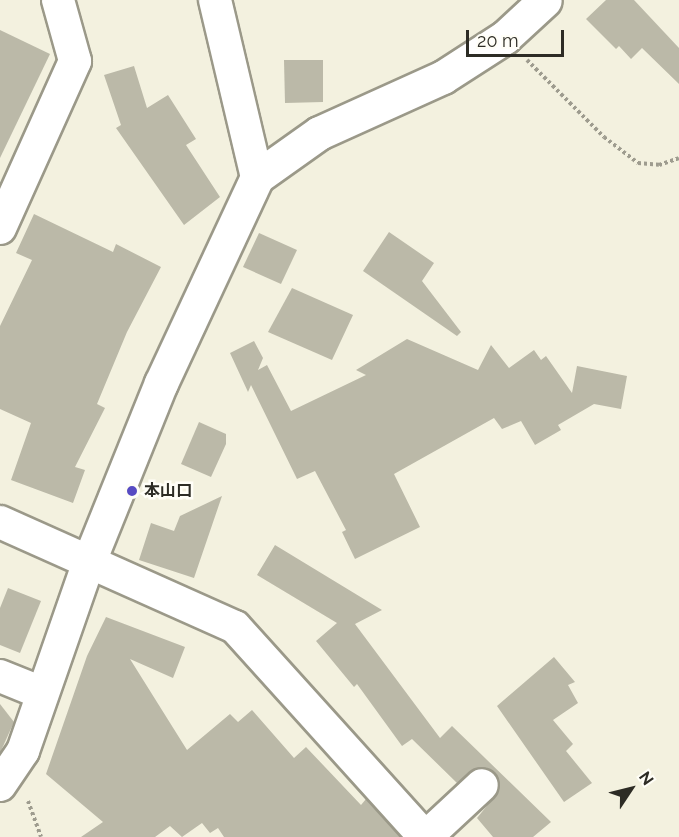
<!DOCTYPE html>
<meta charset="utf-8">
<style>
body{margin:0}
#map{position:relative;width:679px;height:837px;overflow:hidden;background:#f3f1df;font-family:Raleway,"Noto Sans JP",sans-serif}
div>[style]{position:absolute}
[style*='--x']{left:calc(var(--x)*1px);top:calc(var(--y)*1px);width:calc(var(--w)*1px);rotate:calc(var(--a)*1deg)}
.building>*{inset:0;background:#bbb9a8}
.path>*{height:4px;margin-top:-2px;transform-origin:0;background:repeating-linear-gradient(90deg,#9e9c8f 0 3px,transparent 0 6px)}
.roads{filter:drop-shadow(2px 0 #9b9989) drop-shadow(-2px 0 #9b9989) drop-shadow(0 2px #9b9989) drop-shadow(0 -2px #9b9989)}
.street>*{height:32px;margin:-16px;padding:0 16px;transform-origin:16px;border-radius:16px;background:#fff}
.secondary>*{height:33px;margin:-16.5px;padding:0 16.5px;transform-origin:16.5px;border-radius:16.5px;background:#fff}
.dots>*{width:16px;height:16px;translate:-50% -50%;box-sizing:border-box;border:3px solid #fffef7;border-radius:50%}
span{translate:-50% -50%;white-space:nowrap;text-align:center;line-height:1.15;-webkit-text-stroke:5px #fffef7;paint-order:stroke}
.poi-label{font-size:16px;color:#2d2c25;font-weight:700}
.left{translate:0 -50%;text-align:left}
.north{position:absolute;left:601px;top:759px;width:60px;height:60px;-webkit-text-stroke:4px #fffef7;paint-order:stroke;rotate:55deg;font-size:16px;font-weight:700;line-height:24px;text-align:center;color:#2d2c25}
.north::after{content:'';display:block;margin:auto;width:21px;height:27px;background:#2d2c25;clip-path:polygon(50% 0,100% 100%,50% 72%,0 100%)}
.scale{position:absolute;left:466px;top:30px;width:98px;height:27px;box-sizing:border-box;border:3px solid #2d2c25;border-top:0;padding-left:8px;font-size:18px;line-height:21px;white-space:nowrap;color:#2d2c25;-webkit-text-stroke:4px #fffef7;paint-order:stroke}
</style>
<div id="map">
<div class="building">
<div style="clip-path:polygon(606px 0,634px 0,679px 48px,679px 84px,642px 48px,631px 59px,619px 46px,616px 49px,586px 19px)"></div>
<div style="clip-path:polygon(0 30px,50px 54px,0 158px)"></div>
<div style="clip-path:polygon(284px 60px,323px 60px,323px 102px,285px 103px)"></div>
<div style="clip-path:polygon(134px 66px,147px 108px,168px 95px,196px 139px,186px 145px,220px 197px,184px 225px,116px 128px,121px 125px,104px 75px)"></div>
<div style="clip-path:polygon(34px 214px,113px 252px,116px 244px,161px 267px,127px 332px,97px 404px,105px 408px,75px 467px,85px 470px,73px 503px,11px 480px,31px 423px,0 409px,0 326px,32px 260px,16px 253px)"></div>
<div style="clip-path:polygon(389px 232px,434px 263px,422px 281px,461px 332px,457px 336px,363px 271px)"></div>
<div style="clip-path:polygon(259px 233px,297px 250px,281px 284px,243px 267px)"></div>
<div style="clip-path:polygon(292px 288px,353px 315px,332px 360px,268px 332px)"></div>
<div style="clip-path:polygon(407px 339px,478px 370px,491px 345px,509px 368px,534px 350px,541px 360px,546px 356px,572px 393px,577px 366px,627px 376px,621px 409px,594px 404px,558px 425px,561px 430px,535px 445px,521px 421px,502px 429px,494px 418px,394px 474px,420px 527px,355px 559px,342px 532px,346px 530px,315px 471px,297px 479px,251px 385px,248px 392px,230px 353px,254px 341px,263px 358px,258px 370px,267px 365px,291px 411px,366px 375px,356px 370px)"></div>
<div style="clip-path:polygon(199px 422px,226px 434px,226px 444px,211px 477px,181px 464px)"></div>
<div style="clip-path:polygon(222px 496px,194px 578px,139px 560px,151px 523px,174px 531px,180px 516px)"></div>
<div style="clip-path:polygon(275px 545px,382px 610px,355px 624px,440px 738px,452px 726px,551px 822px,533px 837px,493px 837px,477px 818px,499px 791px,495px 772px,477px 768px,457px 783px,412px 739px,402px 746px,357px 684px,354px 687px,316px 641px,337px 623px,257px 575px)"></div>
<div style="clip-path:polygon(8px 588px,41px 601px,20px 653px,0 645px,0 608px)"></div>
<div style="clip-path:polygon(106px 617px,185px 647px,173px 678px,130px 659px,187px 750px,230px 714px,238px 722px,252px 710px,294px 758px,306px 747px,361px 805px,366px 799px,401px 837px,224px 837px,218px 828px,210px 833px,202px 823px,182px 837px,170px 826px,155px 837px,81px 837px,103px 822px,46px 774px,87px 656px)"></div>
<div style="clip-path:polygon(554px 657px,575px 682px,568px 685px,578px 703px,553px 720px,573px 744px,566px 751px,592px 783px,564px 802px,497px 706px)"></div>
<div style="clip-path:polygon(0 704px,14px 722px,0 753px)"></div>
</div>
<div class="path">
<div style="--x:527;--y:60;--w:109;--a:45"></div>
<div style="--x:604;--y:137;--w:43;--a:37.4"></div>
<div style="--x:638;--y:163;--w:21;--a:5"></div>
<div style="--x:659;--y:165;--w:21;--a:-19"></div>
<div style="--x:28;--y:801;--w:38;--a:70"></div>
</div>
<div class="roads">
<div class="street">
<div style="--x:215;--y:0;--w:182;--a:76.7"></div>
<div style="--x:0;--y:228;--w:183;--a:-65.8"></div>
<div style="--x:75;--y:61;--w:63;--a:-105.6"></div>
<div style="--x:0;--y:522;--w:257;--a:24.1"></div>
<div style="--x:235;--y:627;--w:283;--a:47.9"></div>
<div style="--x:0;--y:676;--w:45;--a:22"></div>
<div style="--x:0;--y:785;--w:41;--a:-55.9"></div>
<div style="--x:23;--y:751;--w:201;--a:-70.8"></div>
<div style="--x:426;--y:837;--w:76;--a:-42.9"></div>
</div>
<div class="secondary">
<div style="--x:89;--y:561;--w:192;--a:-68"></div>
<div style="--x:161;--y:383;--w:227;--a:-65"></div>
<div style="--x:257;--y:177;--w:76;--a:-35.4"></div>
<div style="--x:319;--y:133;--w:136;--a:-24.3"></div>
<div style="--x:443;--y:77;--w:74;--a:-32.8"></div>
<div style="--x:505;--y:37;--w:54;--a:-42.8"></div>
</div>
</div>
<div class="dots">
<div style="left:132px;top:491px;background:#574bc3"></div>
</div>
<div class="poi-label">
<span class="left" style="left:144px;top:491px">本山口</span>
</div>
<div class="north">N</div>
<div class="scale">20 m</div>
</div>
